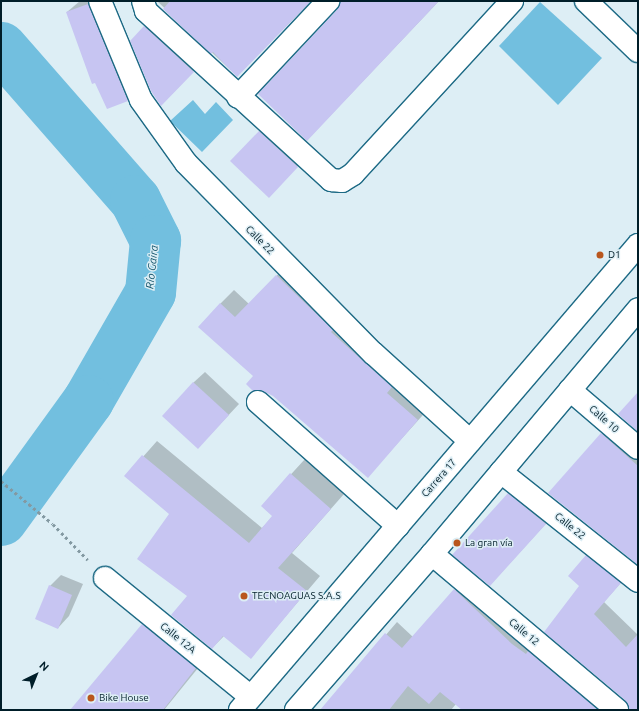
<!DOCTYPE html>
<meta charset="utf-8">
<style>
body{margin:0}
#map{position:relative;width:639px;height:711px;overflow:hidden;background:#ddeef5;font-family:Ubuntu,sans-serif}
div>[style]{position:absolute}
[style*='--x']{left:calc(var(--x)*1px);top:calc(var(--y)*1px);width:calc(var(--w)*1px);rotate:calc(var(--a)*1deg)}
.water>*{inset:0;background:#72bfdf}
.shadow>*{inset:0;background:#0003}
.river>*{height:51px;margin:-25.5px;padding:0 25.5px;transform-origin:25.5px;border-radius:25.5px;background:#72bfdf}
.building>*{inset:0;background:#c7c5f2}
.path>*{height:2.5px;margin-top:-1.25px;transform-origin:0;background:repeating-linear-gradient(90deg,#8399a2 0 3px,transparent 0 6px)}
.roads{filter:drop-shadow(1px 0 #1d6a85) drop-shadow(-1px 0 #1d6a85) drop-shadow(0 1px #1d6a85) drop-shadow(0 -1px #1d6a85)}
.street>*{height:22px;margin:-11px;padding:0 11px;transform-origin:11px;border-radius:11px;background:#fff}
.secondary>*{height:22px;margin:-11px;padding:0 11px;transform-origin:11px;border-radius:11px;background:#fff}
.dots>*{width:11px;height:11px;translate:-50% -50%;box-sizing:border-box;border:2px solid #ddeef5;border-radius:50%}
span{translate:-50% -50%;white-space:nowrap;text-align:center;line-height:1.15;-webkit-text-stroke:3px #ddeef5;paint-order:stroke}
.street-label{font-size:10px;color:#001e29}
.poi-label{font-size:10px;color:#001e29}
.left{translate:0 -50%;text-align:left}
.water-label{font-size:11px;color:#115268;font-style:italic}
.frame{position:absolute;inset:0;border:2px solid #001e29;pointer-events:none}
.north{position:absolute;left:16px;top:655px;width:40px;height:40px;-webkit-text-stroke:3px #ddeef5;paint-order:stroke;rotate:43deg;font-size:11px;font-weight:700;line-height:16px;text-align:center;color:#001e29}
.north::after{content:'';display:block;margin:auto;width:14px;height:18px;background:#001e29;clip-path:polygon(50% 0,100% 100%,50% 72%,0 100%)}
</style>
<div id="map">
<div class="water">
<div style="clip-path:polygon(540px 2px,602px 58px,558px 105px,499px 46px)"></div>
<div style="clip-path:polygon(193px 100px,205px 114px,216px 102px,233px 120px,202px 152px,170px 121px)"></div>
</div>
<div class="shadow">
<div style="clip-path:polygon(101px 1px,137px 89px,127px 100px,67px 12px,80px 1px)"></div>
<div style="clip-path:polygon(157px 1px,311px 1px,237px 76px)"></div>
<div style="clip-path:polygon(340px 1px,439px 1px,307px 140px,338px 10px)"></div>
<div style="clip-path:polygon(156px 16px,204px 60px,172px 94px,145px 27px)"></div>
<div style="clip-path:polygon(270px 120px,308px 155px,280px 185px,259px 132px)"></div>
<div style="clip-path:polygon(290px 262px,431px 406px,368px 476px,254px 376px,220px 304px,234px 290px,249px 304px)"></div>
<div style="clip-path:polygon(205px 372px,239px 404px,209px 436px,193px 383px)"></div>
<div style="clip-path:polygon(613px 423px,638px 444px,637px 563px,549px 493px)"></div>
<div style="clip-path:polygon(157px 441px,262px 528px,273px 516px,262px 506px,305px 459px,344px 494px,292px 553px,320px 576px,251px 657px,224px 636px,212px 648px,188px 595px,171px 514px,126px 476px)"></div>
<div style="clip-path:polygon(524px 478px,561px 507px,490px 585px,509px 494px)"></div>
<div style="clip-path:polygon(598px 545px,631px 571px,604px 602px,638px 635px,638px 710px,629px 710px,581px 586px,586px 556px)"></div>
<div style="clip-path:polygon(61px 575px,83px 584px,69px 616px,58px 628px,50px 586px)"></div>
<div style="clip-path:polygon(466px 579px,620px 709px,628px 710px,464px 710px,456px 704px,451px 710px,321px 710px,397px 622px,413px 637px)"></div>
<div style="clip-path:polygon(159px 609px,211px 652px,164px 710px,71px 710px)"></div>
</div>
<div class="river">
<div style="--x:1;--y:47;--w:203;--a:48.8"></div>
<div style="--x:135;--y:200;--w:45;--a:63.4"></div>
<div style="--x:155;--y:240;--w:52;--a:95.5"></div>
<div style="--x:150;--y:292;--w:125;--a:119.9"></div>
<div style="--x:88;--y:400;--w:148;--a:125.9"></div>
</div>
<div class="building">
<div style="clip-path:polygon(170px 1px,311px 1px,237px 77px,213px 52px,211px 54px,163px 9px)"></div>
<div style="clip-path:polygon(340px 1px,439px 1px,307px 141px,258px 94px,337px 10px)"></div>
<div style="clip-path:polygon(88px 4px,128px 101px,107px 109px,95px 83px,92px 84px,66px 12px)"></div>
<div style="clip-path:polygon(144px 26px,194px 72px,161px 106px,151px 91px,130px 41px)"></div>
<div style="clip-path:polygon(259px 131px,298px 167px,269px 198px,230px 161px)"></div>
<div style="clip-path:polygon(276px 275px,333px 330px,331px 332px,392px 387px,387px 393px,418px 420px,368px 478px,273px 396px,261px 390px,253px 391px,246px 384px,253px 376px,198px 327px,220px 303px,235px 317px)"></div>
<div style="clip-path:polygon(193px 382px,229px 415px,198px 449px,162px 416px)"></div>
<div style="clip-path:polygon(638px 392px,638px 430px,637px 431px,618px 414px)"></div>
<div style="clip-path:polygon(601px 433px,638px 466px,637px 564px,548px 493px)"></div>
<div style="clip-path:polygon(142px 455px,249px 543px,272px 516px,261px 506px,290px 473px,331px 509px,278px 568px,307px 591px,251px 659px,223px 636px,212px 649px,171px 615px,187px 596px,137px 559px,169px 514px,124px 476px)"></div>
<div style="clip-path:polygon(508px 493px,546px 524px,490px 586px,452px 555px)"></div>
<div style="clip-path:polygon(586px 555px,621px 583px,594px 614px,626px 647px,638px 634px,638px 710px,629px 710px,625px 700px,544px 632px,579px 586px,568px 576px)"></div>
<div style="clip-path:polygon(49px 585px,72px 595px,58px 629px,35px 619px)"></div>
<div style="clip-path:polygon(454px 589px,512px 644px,526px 654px,528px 651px,598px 710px,462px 710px,440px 692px,429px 704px,408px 686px,389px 710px,320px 710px,385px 633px,402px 648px)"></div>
<div style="clip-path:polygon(142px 624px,196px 668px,163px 710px,70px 710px)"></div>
</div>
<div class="path">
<div style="--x:1;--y:481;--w:67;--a:39.6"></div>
<div style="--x:53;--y:524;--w:50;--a:45.8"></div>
</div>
<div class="roads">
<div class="street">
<div style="--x:100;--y:1;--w:107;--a:67.5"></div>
<div style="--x:141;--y:100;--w:77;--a:54.5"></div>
<div style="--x:186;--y:163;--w:267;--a:45.5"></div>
<div style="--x:373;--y:353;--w:131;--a:42.2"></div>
<div style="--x:143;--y:1;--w:10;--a:73"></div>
<div style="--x:146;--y:11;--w:251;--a:42.4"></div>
<div style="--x:331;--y:180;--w:11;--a:5"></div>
<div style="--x:342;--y:181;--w:13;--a:-32"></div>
<div style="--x:353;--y:174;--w:235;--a:-47.4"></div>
<div style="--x:586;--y:1;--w:72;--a:43.9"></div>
<div style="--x:238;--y:97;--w:132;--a:-46.8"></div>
<div style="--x:570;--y:390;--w:89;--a:40.5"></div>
<div style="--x:258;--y:402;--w:187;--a:41.5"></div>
<div style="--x:501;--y:472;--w:175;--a:38.5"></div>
<div style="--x:432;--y:554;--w:242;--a:40.1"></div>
<div style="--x:105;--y:578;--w:188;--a:39.2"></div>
</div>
<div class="secondary">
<div style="--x:240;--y:710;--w:612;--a:-49.44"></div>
<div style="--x:296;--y:710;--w:207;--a:-48.9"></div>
<div style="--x:432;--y:554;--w:320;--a:-49.9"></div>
</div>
</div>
<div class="dots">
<div style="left:600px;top:255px;background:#b9561d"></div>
<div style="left:457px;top:543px;background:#b9561d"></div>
<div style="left:244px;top:596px;background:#b9561d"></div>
<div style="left:91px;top:698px;background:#b9561d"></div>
</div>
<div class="street-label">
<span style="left:260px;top:240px;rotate:45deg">Calle 22</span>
<span style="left:604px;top:419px;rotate:41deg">Calle 10</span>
<span style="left:439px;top:478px;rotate:-49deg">Carrera 17</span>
<span style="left:570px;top:526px;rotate:39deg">Calle 22</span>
<span style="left:524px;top:632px;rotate:40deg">Calle 12</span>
<span style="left:178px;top:638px;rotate:39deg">Calle 12A</span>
</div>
<div class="poi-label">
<span class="left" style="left:608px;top:255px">D1</span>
<span class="left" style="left:465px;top:543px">La gran vía</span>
<span class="left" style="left:252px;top:596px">TECNOAGUAS S.A.S</span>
<span class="left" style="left:99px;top:698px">Bike House</span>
</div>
<div class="water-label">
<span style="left:152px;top:267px;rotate:-84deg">Río Gaira</span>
</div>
<div class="frame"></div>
<div class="north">N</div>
</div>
